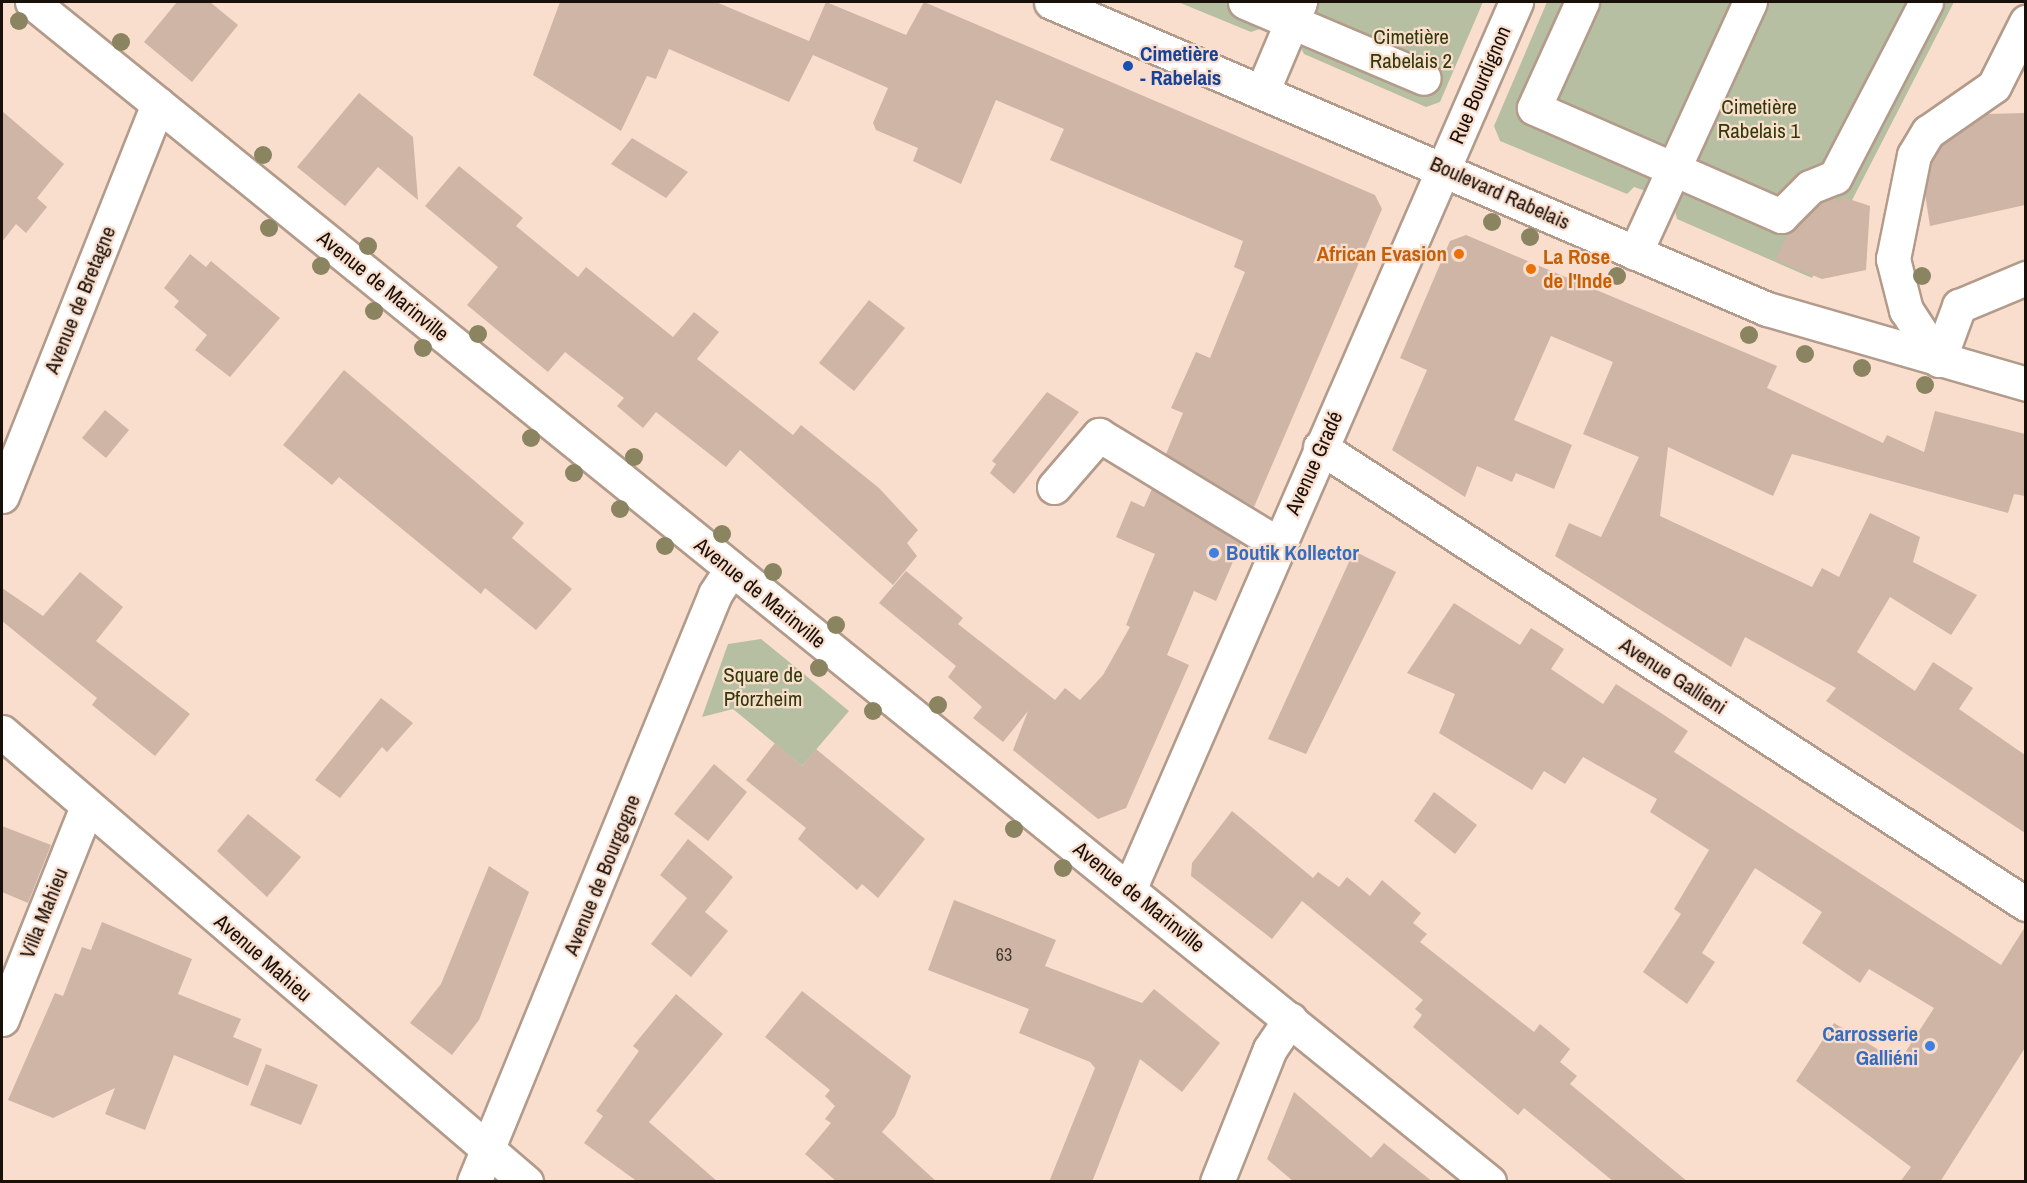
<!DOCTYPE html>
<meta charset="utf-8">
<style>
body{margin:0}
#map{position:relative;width:2027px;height:1183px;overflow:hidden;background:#f9decd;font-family:"Archivo Narrow",sans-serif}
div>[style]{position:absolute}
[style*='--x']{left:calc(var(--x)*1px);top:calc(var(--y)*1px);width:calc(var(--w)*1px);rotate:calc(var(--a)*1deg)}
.green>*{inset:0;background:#b6bfa2}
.building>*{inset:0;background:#ceb5a5}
.roads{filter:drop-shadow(2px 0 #b39b8b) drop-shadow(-2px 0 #b39b8b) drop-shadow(0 2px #b39b8b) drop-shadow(0 -2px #b39b8b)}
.minor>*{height:33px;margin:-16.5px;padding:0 16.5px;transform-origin:16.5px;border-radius:16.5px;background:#fff}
.major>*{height:33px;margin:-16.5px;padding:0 16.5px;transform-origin:16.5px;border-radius:16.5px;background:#fff}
.trees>*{width:18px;height:18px;margin:-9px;border-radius:50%;background:#8a8461}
.dots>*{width:16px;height:16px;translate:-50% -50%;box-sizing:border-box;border:3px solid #f9decd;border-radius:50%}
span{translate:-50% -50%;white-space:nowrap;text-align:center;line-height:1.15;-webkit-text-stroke:4.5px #f9decd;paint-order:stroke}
.number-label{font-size:18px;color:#463931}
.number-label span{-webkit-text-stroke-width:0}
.park-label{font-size:21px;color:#303a08}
.transit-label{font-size:21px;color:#164399;font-weight:700}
.left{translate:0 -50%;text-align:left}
.street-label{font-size:21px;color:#19100a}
.food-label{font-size:21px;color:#c56008;font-weight:700}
.right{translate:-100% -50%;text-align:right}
.shop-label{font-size:21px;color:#366cbe;font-weight:700}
.frame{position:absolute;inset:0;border:3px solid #19100a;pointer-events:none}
</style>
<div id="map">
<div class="green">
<div style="clip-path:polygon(1178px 2px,1483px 2px,1440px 102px,1426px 107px,1304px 54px,1296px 38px,1268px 26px,1251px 32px)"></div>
<div style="clip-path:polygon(1547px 2px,1954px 2px,1812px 278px,1677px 219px,1672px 200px,1634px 187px,1627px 194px,1500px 141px,1494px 126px)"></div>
<div style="clip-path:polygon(761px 639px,849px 711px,802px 766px,733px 709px,702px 717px,728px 644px)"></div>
</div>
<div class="building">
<div style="clip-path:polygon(177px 2px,210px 2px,238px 25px,192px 82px,144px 42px)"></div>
<div style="clip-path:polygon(560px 2px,716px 2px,809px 41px,826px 2px,906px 35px,924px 2px,1375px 195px,1382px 209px,1254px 507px,1166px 454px,1183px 413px,1171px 408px,1196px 352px,1210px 358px,1245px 272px,1234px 267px,1243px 241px,1050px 160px,1064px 129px,996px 100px,961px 184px,913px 161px,918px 148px,876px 130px,873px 123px,888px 88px,813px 55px,789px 102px,669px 49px,656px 79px,647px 76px,621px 131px,533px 75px)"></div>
<div style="clip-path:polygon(359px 93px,413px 137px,418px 200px,378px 167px,345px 206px,297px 167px)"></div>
<div style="clip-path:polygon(2px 111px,64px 164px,37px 198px,47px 207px,26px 233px,16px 224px,2px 242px)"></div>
<div style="clip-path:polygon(2025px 113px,2025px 205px,1930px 226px,1925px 194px,1932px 162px,1942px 145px,1987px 114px)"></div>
<div style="clip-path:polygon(632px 138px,688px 172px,666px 198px,611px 164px)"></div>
<div style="clip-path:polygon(459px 166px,523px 218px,516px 226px,578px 277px,586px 267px,673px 337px,694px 312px,719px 332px,697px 359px,793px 435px,801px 425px,879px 488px,918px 530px,907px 543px,917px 556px,893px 585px,740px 450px,726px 467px,656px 412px,643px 428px,617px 406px,624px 398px,565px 352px,548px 372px,467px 305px,498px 267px,425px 206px)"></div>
<div style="clip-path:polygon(1843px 197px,1870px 206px,1866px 270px,1822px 279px,1775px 260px,1789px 232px,1821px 203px,1833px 198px,1840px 202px)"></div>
<div style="clip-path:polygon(1466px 235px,1777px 366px,1767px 388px,1883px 443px,1887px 435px,1924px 452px,1935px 411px,2025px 434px,2025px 496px,2014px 494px,2008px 513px,1792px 454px,1773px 496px,1668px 447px,1660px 516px,1812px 587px,1822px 568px,1839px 577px,1870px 513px,1920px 537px,1913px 562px,1977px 595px,1951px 635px,1890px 597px,1857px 652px,1915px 691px,1933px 662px,1973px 688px,1959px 709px,2025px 755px,2025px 833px,1826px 701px,1836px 688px,1745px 637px,1731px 667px,1555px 556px,1569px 523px,1601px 537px,1639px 457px,1583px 434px,1613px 362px,1551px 336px,1514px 420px,1572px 445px,1554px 489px,1516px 473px,1512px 482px,1477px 466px,1465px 497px,1392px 450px,1427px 370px,1400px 358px,1450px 241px)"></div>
<div style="clip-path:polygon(190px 254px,206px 267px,211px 261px,280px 318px,230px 377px,195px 350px,207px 335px,174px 307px,179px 301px,164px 288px)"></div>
<div style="clip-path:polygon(869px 300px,905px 328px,854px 391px,819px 363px)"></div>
<div style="clip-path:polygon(344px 370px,524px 523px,512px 538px,572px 589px,536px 630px,485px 588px,481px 594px,339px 477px,332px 485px,283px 445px)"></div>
<div style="clip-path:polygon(1047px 392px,1079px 412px,1014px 494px,990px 473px,996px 464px,992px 461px)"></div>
<div style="clip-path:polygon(105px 410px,129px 430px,106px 458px,82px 438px)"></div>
<div style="clip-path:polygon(1152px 489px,1241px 543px,1216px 601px,1194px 591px,1167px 655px,1189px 665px,1126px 808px,1098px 819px,1013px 750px,1028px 711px,1003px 742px,973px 718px,982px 707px,948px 677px,956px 666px,879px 603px,906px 571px,963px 618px,958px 624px,1055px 700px,1065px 688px,1080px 700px,1103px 675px,1130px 627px,1126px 625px,1155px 554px,1116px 537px,1131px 501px,1144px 507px)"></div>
<div style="clip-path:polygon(1354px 551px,1396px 572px,1306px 754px,1268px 739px)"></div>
<div style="clip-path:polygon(80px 572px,123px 607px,96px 641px,190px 714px,155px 756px,92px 705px,97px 698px,2px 621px,2px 588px,43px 616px)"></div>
<div style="clip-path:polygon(1454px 603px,1520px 645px,1531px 628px,1564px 649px,1551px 669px,1603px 704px,1616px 684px,1664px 715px,1688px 731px,1674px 752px,2001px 965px,2025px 927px,2025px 1048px,1940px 1182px,1900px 1182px,1911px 1167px,1796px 1081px,1834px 1023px,1899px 1062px,1934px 1008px,1869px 969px,1860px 983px,1802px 943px,1822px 912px,1755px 868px,1702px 953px,1715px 962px,1687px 1004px,1643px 972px,1681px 914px,1674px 909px,1709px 850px,1650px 812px,1657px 799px,1583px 757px,1565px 784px,1544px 771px,1532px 790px,1439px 733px,1455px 694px,1407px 673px)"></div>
<div style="clip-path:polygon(381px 698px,413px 723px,387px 752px,382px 747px,340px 798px,315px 780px)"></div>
<div style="clip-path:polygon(775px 743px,802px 766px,816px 749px,925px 839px,878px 898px,862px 884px,857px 890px,798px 839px,806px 828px,746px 780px)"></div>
<div style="clip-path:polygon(714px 764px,747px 792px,708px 841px,674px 814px)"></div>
<div style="clip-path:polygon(1434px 792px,1477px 825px,1455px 854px,1414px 821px)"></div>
<div style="clip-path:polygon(1232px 811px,1313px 878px,1318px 872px,1339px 887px,1347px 877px,1370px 896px,1382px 880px,1421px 913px,1413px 923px,1427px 934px,1420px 942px,1534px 1032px,1540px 1024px,1570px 1049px,1560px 1062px,1577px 1076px,1570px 1084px,1688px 1182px,1614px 1182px,1524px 1108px,1518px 1115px,1413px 1027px,1422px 1015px,1415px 1009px,1423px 1000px,1302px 901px,1272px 939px,1191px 876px,1192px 863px)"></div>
<div style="clip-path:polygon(248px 814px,301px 857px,267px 897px,217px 851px)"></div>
<div style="clip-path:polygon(2px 826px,51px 845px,28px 903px,2px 892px)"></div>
<div style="clip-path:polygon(688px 839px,733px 877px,705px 912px,728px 931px,691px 977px,651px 944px,687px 898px,660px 875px)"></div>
<div style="clip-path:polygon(489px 866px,529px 892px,479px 1020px,452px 1055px,410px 1023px,441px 984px)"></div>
<div style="clip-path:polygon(954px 900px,1056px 940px,1045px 966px,1142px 1003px,1154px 989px,1220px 1043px,1182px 1092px,1140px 1059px,1092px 1182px,1049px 1182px,1095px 1068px,1090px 1062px,1019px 1033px,1029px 1009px,928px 970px)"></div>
<div style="clip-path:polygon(102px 922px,192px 959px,178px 994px,241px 1019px,233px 1037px,262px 1049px,248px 1086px,174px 1055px,145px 1130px,105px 1114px,115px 1088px,53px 1118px,8px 1100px,55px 993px,63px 996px,82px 947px,91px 950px)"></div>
<div style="clip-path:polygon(802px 991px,911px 1076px,895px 1116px,882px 1132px,937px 1182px,837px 1182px,805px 1154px,831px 1123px,825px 1119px,835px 1106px,825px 1096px,830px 1090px,765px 1037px)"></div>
<div style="clip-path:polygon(676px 994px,723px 1034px,649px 1122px,718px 1182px,638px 1182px,584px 1143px,603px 1116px,596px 1111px,639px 1051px,633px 1046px)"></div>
<div style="clip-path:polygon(266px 1064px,318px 1085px,301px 1125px,250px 1105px)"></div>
<div style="clip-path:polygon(1294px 1092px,1371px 1158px,1384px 1143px,1433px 1182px,1294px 1182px,1267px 1159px)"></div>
</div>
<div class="roads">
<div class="minor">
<div style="--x:32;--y:2;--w:1875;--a:39"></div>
<div style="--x:1245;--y:2;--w:194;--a:23"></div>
<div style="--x:1582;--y:2;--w:116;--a:114.4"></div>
<div style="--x:1534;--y:108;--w:270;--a:23.6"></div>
<div style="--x:1781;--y:216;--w:41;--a:-45"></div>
<div style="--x:1810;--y:187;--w:27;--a:-22"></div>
<div style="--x:1835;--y:177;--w:197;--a:-62.5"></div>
<div style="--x:1262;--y:92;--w:98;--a:-67.1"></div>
<div style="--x:1635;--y:253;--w:276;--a:-65.4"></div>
<div style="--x:1939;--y:360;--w:60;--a:-123.4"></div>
<div style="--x:1906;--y:310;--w:53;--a:-104.3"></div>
<div style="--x:1893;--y:259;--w:106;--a:-78.6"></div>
<div style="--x:1914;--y:155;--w:27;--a:-59"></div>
<div style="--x:1928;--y:132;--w:80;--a:-34.9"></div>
<div style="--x:1994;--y:86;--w:72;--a:-63.4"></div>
<div style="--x:1939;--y:360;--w:58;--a:-69.7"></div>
<div style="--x:1959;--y:306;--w:73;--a:-22.7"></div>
<div style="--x:1320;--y:447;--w:841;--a:32.92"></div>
<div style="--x:1054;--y:487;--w:69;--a:-49.1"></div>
<div style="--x:1099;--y:435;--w:210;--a:31.3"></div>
<div style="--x:2;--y:496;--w:422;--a:-68.3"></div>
<div style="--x:2;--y:732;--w:691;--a:40.66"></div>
<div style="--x:1129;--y:890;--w:969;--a:-66.45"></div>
<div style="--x:2;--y:1019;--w:229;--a:-68.2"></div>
<div style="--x:474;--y:1182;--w:635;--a:-67.71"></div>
<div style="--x:715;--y:594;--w:30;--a:-57"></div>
<div style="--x:1217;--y:1182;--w:143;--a:-68.3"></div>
<div style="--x:1270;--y:1049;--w:36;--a:-56"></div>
</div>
<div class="major">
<div style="--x:1051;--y:2;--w:779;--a:23.21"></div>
<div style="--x:1767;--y:309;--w:270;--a:16.1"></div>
</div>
</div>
<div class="trees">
<div style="left:19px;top:21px"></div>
<div style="left:121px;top:42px"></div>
<div style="left:263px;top:155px"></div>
<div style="left:1492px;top:222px"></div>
<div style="left:269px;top:228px"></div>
<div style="left:1530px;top:237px"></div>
<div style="left:368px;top:246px"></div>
<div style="left:321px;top:266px"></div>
<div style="left:1617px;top:276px"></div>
<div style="left:1922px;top:276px"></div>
<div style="left:374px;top:311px"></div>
<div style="left:478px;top:334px"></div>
<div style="left:1749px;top:335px"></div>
<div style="left:423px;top:348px"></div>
<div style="left:1805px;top:354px"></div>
<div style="left:1862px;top:368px"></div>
<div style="left:1925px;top:385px"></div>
<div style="left:531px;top:438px"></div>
<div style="left:634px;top:457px"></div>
<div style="left:574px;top:473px"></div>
<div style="left:620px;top:509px"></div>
<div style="left:722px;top:534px"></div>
<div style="left:665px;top:546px"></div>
<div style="left:773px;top:572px"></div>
<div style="left:836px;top:625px"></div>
<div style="left:819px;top:668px"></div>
<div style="left:938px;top:705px"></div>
<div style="left:873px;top:711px"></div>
<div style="left:1014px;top:829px"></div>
<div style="left:1063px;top:868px"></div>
</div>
<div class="dots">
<div style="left:1128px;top:66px;background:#1a4fb4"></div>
<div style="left:1459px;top:254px;background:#e8710a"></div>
<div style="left:1531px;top:269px;background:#e8710a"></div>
<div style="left:1214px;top:553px;background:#3f7fe0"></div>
<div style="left:1930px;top:1046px;background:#3f7fe0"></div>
</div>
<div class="number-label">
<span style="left:1004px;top:955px">63</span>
</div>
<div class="park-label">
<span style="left:1411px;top:49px">Cimetière<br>Rabelais 2</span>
<span style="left:1759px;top:119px">Cimetière<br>Rabelais 1</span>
<span style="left:763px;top:687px">Square de<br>Pforzheim</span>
</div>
<div class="transit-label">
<span class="left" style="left:1140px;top:66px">Cimetière<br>- Rabelais</span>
</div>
<div class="street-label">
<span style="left:1480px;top:85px;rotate:-67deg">Rue Bourdignon</span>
<span style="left:1500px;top:193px;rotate:24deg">Boulevard Rabelais</span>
<span style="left:383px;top:286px;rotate:39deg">Avenue de Marinville</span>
<span style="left:80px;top:300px;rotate:-68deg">Avenue de Bretagne</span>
<span style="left:1314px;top:463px;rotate:-66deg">Avenue Gradé</span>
<span style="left:760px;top:593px;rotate:39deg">Avenue de Marinville</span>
<span style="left:1673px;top:676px;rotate:33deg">Avenue Gallieni</span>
<span style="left:602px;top:875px;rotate:-68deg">Avenue de Bourgogne</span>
<span style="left:1139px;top:897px;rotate:39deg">Avenue de Marinville</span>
<span style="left:44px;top:913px;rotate:-68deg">Villa Mahieu</span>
<span style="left:263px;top:958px;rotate:41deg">Avenue Mahieu</span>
</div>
<div class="food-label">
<span class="right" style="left:1447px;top:254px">African Evasion</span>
<span class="left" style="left:1543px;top:269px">La Rose<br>de l'Inde</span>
</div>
<div class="shop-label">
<span class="left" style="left:1226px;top:553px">Boutik Kollector</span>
<span class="right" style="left:1918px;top:1046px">Carrosserie<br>Galliéni</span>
</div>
<div class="frame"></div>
</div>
